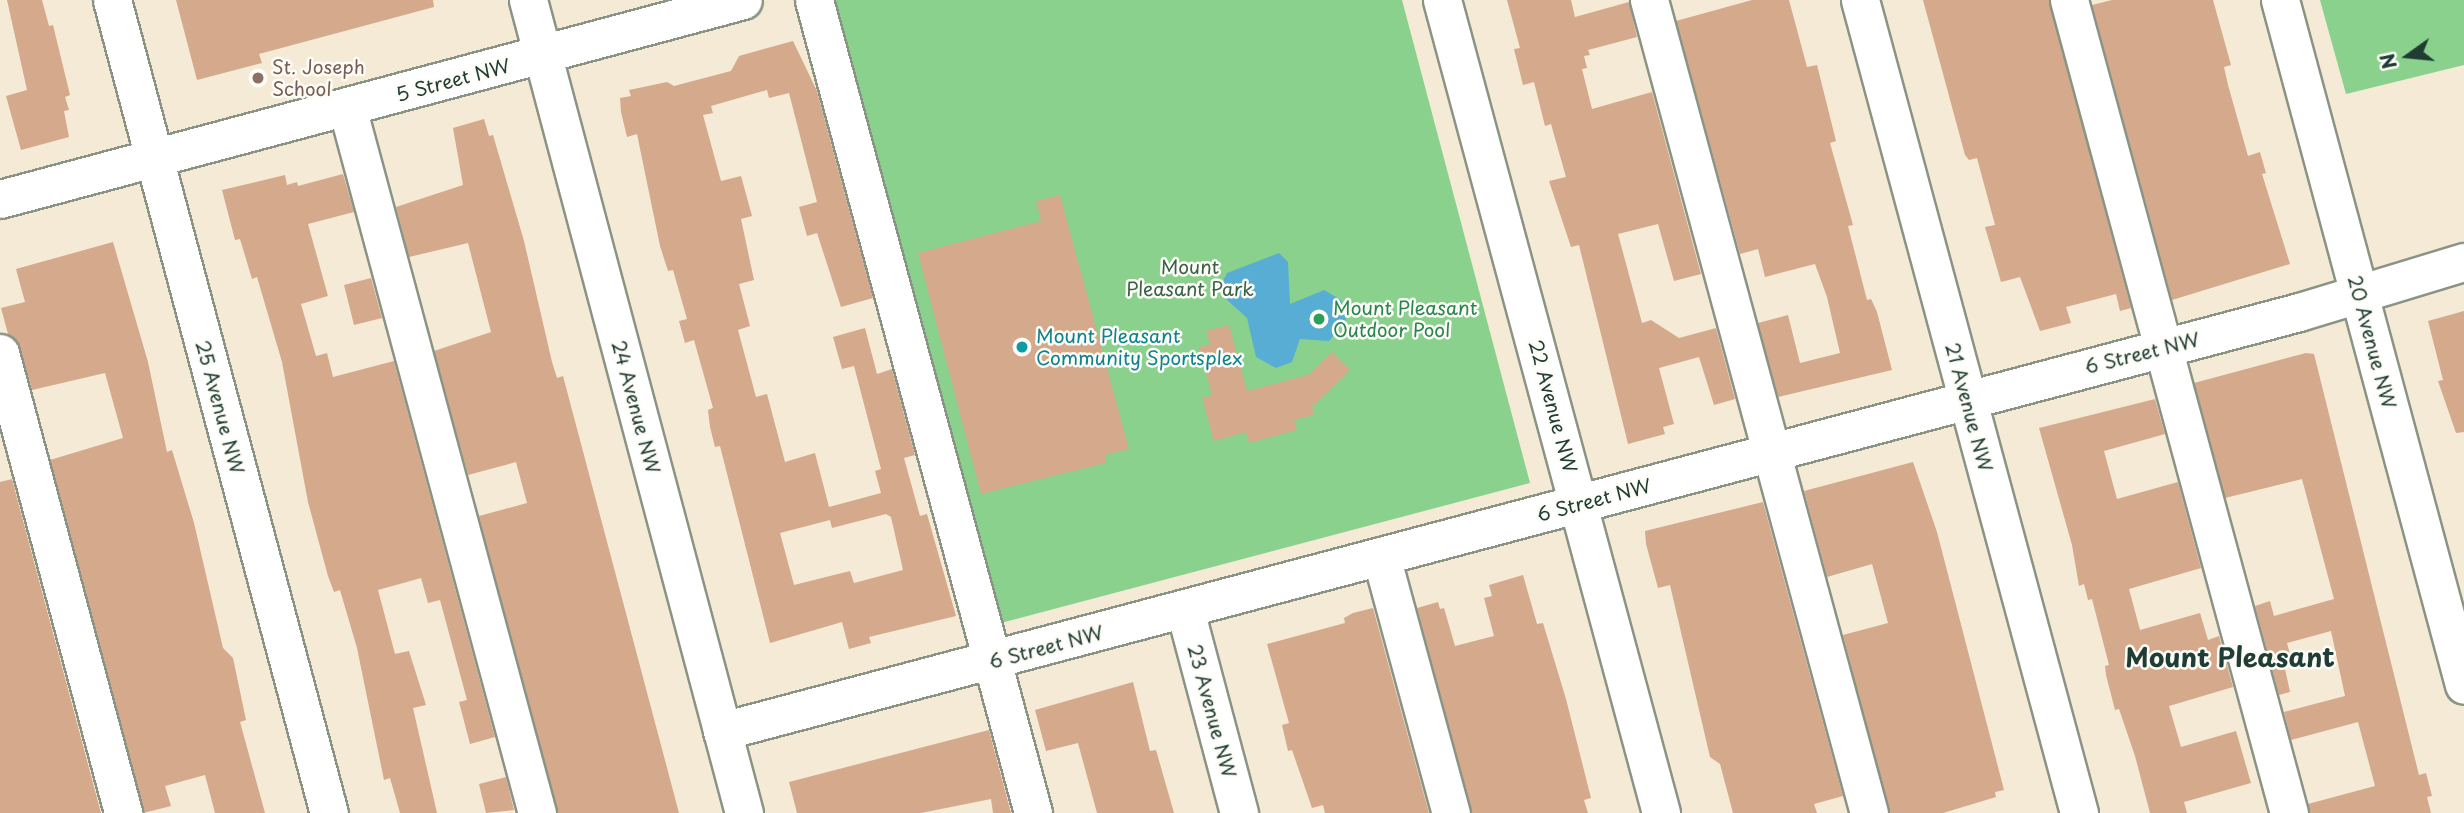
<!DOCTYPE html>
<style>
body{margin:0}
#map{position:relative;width:2464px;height:813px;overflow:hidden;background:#f5ead5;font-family:"Playpen Sans",sans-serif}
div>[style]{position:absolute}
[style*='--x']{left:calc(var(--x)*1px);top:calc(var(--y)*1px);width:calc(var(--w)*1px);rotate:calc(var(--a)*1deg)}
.green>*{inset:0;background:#89d18c}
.water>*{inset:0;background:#58add4}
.building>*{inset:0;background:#d4a98c}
.roads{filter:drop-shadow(2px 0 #8a9484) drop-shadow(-2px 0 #8a9484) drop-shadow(0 2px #8a9484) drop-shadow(0 -2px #8a9484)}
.minor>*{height:37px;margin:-18.5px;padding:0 18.5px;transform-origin:18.5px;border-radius:18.5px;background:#fff}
.dots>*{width:19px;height:19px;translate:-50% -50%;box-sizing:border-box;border:4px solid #fdfcf7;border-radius:50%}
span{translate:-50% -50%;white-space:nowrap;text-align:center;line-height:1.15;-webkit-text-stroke:5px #fdfcf7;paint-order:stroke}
.education-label{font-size:19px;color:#785e54}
.left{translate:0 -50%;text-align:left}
.street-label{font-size:19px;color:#1f3d34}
.park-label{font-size:19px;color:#3a624a}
.leisure-label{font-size:19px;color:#27864d}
.culture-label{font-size:19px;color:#0d838f}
.district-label{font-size:26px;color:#1f3d34;font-weight:700}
.north{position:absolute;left:2373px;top:21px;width:70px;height:70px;-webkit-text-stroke:5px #fdfcf7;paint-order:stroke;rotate:255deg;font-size:19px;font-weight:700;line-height:28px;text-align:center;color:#1f3d34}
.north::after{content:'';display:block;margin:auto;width:24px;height:32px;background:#1f3d34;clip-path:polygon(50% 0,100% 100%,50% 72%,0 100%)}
</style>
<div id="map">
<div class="green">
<div style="clip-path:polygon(832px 0,1402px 0,1530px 483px,997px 624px)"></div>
<div style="clip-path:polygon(2320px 0,2464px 0,2464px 65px,2346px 94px)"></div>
</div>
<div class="water">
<div style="clip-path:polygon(1279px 253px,1288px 262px,1290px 304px,1324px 290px,1341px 300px,1346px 320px,1329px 341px,1300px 339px,1292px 362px,1276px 368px,1256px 357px,1247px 318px,1226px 299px,1220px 287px,1227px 273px)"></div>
</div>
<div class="building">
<div style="clip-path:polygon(7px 0,42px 0,49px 26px,53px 25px,70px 95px,65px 97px,69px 110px,64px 111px,69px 137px,21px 150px,6px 96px,27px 90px)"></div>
<div style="clip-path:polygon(176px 0,433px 0,434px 7px,259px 54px,262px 63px,197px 80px)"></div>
<div style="clip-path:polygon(1507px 0,1571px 0,1575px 17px,1629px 2px,1637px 37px,1588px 50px,1590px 55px,1584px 56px,1587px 68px,1582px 69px,1592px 109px,1652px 92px,1701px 274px,1674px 281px,1658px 224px,1618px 234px,1642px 323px,1651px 320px,1679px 338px,1716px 328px,1735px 399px,1714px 405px,1699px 357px,1659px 368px,1674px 424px,1663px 427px,1665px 434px,1628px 444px,1579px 245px,1571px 247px,1549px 181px,1566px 177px,1551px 124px,1545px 126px,1534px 82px,1523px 85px,1514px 49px,1520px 48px)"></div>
<div style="clip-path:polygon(1752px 0,1789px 0,1807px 67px,1817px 65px,1836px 141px,1830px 143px,1853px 225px,1848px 226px,1867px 300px,1871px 299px,1877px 312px,1892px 370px,1778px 397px,1758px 323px,1788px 315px,1800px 363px,1840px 353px,1827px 297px,1815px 264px,1765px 277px,1758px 249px,1740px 254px,1676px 21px)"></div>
<div style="clip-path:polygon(1923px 0,2049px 0,2131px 308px,2120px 311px,2116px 294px,2066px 307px,2071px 323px,2040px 331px,2020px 277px,2001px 282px,1985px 227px,1995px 225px,1977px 158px,1969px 160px,1965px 155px)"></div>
<div style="clip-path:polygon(2112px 0,2213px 0,2231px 65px,2224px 67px,2228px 85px,2248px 156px,2260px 152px,2266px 173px,2262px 174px,2290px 264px,2172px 300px,2092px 5px)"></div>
<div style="clip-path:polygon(evenodd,793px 41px,817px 91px,873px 298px,841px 307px,817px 233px,807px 236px,799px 207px,817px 202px,789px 93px,769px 98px,767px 90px,711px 106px,713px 113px,703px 115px,721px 181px,741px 176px,752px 216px,741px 219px,754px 280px,739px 284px,750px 326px,738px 330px,756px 397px,767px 394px,785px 462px,815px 453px,829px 507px,881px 493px,875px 471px,881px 469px,854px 366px,842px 369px,833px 337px,865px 328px,877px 374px,892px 369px,915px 455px,904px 458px,920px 516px,927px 514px,956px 616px,869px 637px,871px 643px,849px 649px,842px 622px,770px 643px,720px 446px,715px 447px,710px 427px,708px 410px,713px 408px,694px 340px,685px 343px,679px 321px,687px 319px,673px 270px,668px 271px,660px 246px,637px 134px,627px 137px,621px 112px,620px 98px,631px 96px,629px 90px,667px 82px,674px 86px,731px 71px,739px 56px,793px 41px,886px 514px,891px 517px,903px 570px,854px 583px,850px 571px,794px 585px,780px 533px,830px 520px,832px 528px,886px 514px)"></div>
<div style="clip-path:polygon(484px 119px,489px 136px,493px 135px,524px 241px,552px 362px,557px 378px,563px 376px,679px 813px,557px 813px,479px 516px,527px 503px,516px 462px,468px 475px,434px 351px,491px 332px,468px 243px,409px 257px,396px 207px,463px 185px,453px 128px)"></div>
<div style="clip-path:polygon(343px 174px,354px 212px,308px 224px,328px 296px,301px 304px,316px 356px,327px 353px,333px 377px,394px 361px,495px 737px,470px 744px,459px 702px,467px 700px,440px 600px,428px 603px,421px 578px,378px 590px,395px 654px,409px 651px,426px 705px,413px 708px,437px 813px,400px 813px,390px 778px,384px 780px,357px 648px,340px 590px,334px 592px,328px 576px,308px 502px,282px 362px,257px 277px,252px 279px,240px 239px,235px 240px,222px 190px,285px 175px,287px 185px,297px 182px,298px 186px)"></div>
<div style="clip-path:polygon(1060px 195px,1129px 449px,1105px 455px,1106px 463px,981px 494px,918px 253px,1041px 221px,1036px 201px)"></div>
<div style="clip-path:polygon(113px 242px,148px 362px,167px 452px,172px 450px,194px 523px,223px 648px,233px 658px,246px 720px,240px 722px,265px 813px,215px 813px,205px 775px,165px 786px,171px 806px,143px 813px,50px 460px,123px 438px,105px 373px,32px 390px,20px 348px,8px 334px,1px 308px,25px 302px,16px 269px)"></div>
<div style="clip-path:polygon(371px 278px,382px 318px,354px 325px,344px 285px)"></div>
<div style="clip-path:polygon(2464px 311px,2464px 432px,2456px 433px,2438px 381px,2443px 380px,2428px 321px)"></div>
<div style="clip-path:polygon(1229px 325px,1247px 391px,1308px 375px,1332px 352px,1350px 370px,1312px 407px,1314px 415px,1294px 420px,1297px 430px,1249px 443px,1246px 432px,1214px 441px,1202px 398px,1212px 395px,1199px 347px,1210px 344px,1206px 331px)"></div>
<div style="clip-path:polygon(2306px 353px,2314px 354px,2419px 775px,2426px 773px,2432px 796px,2427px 797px,2431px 813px,2309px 813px,2308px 804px,2375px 786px,2358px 722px,2291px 740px,2284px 712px,2345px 696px,2331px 631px,2287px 643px,2292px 662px,2284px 664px,2290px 692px,2279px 695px,2255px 606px,2270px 601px,2274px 616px,2334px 599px,2302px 479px,2225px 498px,2194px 383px)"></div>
<div style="clip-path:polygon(2155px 399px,2165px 434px,2104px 451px,2117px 499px,2178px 482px,2201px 568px,2129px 589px,2140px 630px,2200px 613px,2208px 640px,2219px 636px,2233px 687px,2169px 706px,2181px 747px,2236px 731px,2251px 783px,2184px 802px,2187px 813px,2150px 813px,2135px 756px,2119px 709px,2115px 710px,2106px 675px,2105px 666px,2109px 665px,2092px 599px,2088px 600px,2084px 584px,2079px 586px,2072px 545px,2039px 428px)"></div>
<div style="clip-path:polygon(1913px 462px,1937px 532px,2004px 790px,1995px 792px,1996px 797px,1943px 813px,1889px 813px,1843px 635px,1888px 623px,1872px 564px,1827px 577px,1804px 491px)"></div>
<div style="clip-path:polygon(12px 479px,101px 813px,0 813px,0 482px)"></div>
<div style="clip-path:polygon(1763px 502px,1843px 796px,1814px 804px,1817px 813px,1733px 813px,1720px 764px,1710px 757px,1670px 585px,1658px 588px,1646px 544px,1645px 531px)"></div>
<div style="clip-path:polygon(1523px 575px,1537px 624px,1543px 623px,1566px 699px,1591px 798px,1584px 800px,1588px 813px,1471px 813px,1417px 608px,1438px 602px,1440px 609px,1444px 608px,1455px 646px,1494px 636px,1484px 598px,1492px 596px,1489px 585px)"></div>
<div style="clip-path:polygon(1373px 608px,1429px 813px,1325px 813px,1323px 805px,1312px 808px,1292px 750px,1288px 751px,1282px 725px,1289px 723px,1267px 644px,1345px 623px,1344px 618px,1353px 613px)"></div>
<div style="clip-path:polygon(1133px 682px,1150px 751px,1156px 750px,1174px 813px,1097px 813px,1078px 743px,1046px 751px,1035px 710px)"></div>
<div style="clip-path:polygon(989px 730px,1011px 813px,993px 813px,991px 799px,921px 813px,797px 813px,789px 782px)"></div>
<div style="clip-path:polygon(506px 777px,514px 810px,486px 813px,479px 784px)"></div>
</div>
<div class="roads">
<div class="minor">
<div style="--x:112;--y:0;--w:841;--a:75.06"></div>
<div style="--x:528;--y:0;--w:841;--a:75.12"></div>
<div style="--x:814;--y:0;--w:842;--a:74.92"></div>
<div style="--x:1442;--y:0;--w:842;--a:74.92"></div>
<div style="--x:1649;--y:0;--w:842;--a:74.86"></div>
<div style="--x:1860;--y:0;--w:842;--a:74.92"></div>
<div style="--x:2069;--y:0;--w:842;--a:74.86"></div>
<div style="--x:2280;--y:0;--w:709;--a:74.96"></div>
<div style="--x:347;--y:107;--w:731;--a:74.94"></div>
<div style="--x:0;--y:199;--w:769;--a:-14.99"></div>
<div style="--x:0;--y:353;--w:476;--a:75"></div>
<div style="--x:1381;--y:556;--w:266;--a:74.8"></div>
<div style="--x:1185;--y:610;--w:210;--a:75.1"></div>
<div style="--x:722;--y:731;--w:1632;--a:-14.88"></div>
<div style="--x:2299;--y:312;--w:172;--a:-16.9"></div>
</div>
</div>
<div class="dots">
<div style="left:258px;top:78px;background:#8d6e63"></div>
<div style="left:1319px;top:319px;background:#2e9e5b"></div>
<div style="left:1022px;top:347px;background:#0f9aa8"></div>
</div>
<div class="education-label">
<span class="left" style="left:272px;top:78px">St. Joseph<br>School</span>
</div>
<div class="street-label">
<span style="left:453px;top:80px;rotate:-15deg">5 Street NW</span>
<span style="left:2372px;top:342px;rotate:75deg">20 Avenue NW</span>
<span style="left:2142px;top:353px;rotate:-14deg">6 Street NW</span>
<span style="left:1553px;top:406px;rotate:75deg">22 Avenue NW</span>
<span style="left:220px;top:407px;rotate:75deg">25 Avenue NW</span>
<span style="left:636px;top:407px;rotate:75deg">24 Avenue NW</span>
<span style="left:1969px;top:407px;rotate:75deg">21 Avenue NW</span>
<span style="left:1594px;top:500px;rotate:-15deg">6 Street NW</span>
<span style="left:1046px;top:647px;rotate:-15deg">6 Street NW</span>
<span style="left:1212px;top:711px;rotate:75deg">23 Avenue NW</span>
</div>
<div class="park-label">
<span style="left:1190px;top:278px">Mount<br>Pleasant Park</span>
</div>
<div class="leisure-label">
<span class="left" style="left:1333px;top:319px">Mount Pleasant<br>Outdoor Pool</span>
</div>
<div class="culture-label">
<span class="left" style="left:1036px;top:347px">Mount Pleasant<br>Community Sportsplex</span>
</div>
<div class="district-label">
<span style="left:2230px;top:657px">Mount Pleasant</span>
</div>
<div class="north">N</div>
</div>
